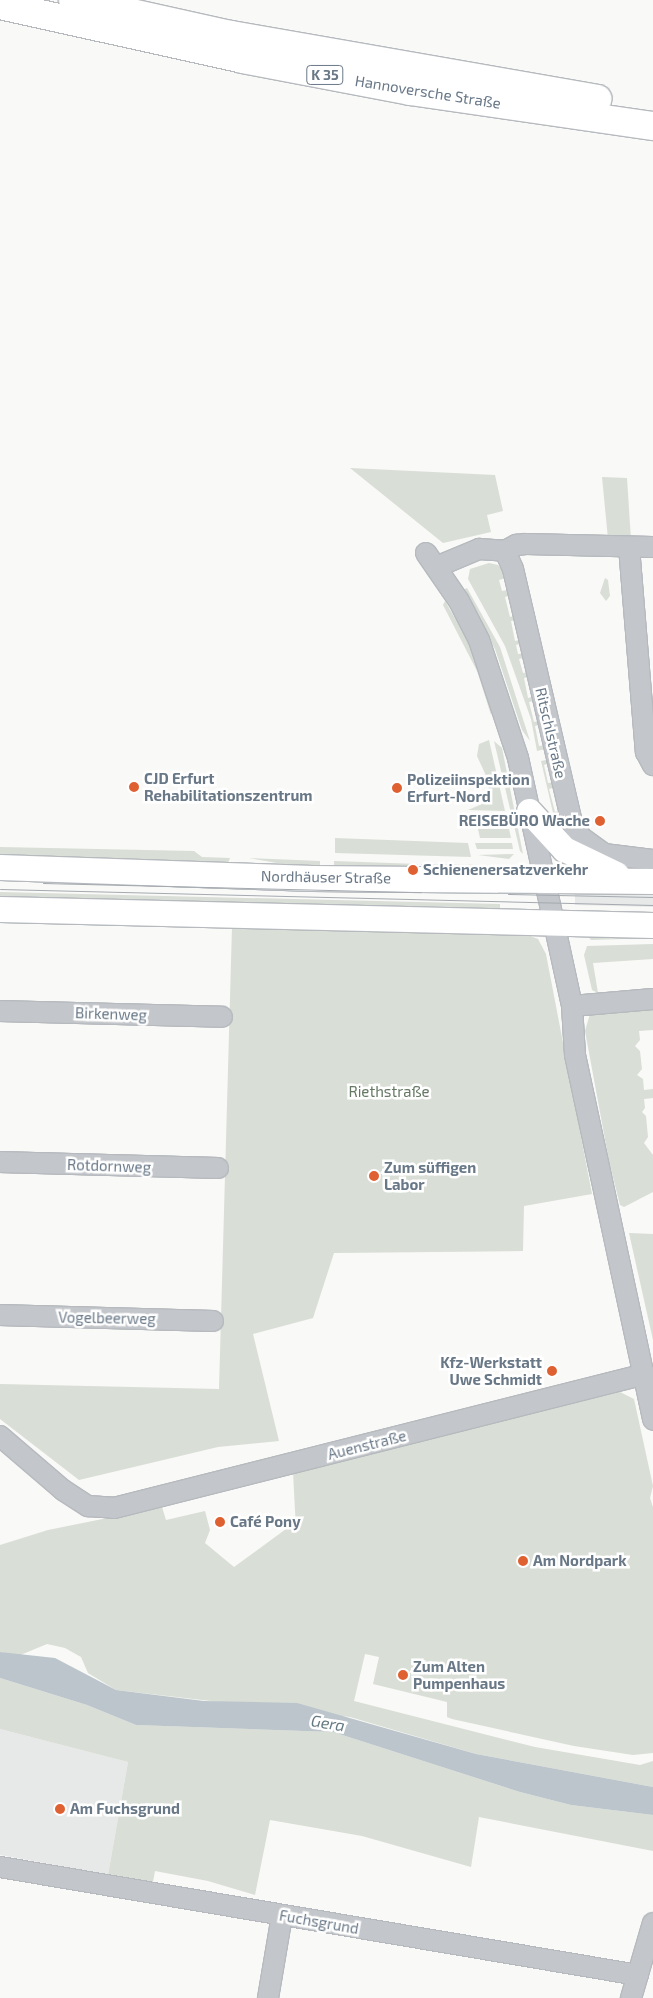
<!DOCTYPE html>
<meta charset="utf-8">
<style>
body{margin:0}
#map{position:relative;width:653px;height:1998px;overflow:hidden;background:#f9f9f7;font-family:"Exo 2",sans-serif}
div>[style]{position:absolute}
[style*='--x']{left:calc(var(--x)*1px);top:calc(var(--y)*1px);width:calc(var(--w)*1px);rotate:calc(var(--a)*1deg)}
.built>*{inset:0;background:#e7e8e8}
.green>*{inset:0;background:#d9ded6}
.water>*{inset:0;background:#bcc5cb}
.roads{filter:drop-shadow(1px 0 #b6babe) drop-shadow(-1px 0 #b6babe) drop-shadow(0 1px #b6babe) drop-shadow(0 -1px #b6babe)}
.minor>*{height:20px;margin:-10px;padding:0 10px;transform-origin:10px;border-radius:10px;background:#c3c6ca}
.major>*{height:25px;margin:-12.5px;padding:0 12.5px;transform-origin:12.5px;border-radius:12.5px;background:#fff}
.highway>*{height:28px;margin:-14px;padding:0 14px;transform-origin:14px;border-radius:14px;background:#fff}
.tram>*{height:1px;margin:-0.5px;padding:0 0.5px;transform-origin:0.5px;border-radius:0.5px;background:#a4aab0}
.dots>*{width:14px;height:14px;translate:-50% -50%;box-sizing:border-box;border:2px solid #fff;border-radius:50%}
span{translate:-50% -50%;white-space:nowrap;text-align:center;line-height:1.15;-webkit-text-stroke:5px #fff;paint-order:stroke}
.shield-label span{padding:1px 4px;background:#fff;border:1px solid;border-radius:4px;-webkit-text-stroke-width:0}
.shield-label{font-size:14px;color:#697887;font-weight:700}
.street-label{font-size:15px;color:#697887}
.poi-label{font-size:15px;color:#697887;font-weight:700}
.left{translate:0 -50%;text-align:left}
.right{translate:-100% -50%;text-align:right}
.park-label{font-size:15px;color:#667964}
.water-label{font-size:16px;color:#657982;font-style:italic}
</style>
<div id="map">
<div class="built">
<div style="clip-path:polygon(575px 893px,653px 895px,653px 907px,575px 905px)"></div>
<div style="clip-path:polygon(0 1729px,128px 1762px,108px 1875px,0 1855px)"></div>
</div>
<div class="green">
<div style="clip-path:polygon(350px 468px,495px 475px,503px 511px,487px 515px,491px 532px,443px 543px)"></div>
<div style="clip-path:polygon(602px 477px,627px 478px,631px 540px,608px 539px)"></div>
<div style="clip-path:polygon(489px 563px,498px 565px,509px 577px,499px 580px,502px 591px,512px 589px,513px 595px,505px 597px,510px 617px,518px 615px,519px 619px,511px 621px,515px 641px,524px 639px,525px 643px,516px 645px,518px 654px,527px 653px,528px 656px,519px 659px,523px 673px,531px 672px,532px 676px,524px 678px,528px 698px,537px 696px,538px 700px,529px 702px,534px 722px,542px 720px,543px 724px,535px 726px,539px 746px,548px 745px,549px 748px,537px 751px,531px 719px,505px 646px,468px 579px,470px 569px)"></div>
<div style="clip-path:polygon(605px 578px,608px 580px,610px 596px,606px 601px,600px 593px)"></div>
<div style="clip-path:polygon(467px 588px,500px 647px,530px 741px,522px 730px,495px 649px,463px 590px)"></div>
<div style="clip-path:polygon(445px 601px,471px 646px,493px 702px,491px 715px,477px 671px,443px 605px)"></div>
<div style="clip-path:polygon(489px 740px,505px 811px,468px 810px,482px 804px,489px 792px,488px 780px,477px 756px,479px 744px)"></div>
<div style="clip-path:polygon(494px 741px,502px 748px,523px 854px,520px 851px)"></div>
<div style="clip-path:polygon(551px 759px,552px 762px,544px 765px,548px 783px,557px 782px,558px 786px,549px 789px,555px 812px,563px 810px,564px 814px,554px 817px,541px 761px)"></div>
<div style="clip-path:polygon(476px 818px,507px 819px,508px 824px,477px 824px)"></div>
<div style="clip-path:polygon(478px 829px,509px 829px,511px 838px,480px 838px)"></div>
<div style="clip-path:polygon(335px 838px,468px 843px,471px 857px,335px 853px)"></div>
<div style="clip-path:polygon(475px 843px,512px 843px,513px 849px,477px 849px)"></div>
<div style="clip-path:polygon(0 847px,194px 851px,202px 857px,230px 858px,228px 863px,0 857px)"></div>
<div style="clip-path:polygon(514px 854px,509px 859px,478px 855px)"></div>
<div style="clip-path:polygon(249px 858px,320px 861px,320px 867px,300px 867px)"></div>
<div style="clip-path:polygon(334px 861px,418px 864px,417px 868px,334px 867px)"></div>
<div style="clip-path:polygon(421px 864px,491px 865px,499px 870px,421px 869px)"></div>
<div style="clip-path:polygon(0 892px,500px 904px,500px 909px,427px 906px,374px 910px,0 902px)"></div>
<div style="clip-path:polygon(232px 927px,525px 934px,538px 939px,546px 954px,592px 1194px,524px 1206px,523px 1251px,334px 1253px,313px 1318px,253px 1334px,279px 1441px,218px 1447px,79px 1480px,0 1419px,0 1384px,219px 1389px)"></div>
<div style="clip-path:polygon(586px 934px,651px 935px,651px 938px,591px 940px)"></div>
<div style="clip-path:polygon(653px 944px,653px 959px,593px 963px,598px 993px,592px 990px,584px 955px,587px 946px)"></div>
<div style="clip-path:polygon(653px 1008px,653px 1030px,639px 1031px,640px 1040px,635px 1046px,640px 1051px,642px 1069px,637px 1075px,643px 1079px,644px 1090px,653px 1089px,653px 1098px,644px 1099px,645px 1108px,642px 1112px,646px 1116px,648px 1137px,644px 1143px,653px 1155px,653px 1192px,624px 1207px,620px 1205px,609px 1161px,585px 1031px,590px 1014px)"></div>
<div style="clip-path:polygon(629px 1233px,653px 1234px,653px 1340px)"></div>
<div style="clip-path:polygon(620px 1392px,634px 1399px,653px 1486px,650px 1498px,653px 1507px,653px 1753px,633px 1755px,574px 1746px,452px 1719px,447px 1717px,447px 1702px,373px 1684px,379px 1657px,365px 1654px,354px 1701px,535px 1747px,640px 1765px,653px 1761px,653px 1787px,476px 1754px,350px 1717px,116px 1690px,88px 1673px,81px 1657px,65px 1648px,47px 1644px,18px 1656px,0 1652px,0 1545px,48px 1530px,162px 1507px,166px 1520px,205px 1511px,210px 1530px,205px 1543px,234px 1567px,286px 1529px,296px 1529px,293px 1472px)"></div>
<div style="clip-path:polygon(0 1678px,87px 1705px,136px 1725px,333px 1732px,520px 1792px,571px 1805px,653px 1815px,653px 1851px,479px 1817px,471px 1867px,362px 1836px,270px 1820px,255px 1895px,208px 1881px,155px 1871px,153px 1882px,108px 1875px,128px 1762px,0 1729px)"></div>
</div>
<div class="water">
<div style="clip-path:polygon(0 1652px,55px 1658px,116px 1690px,204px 1701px,297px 1703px,476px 1754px,653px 1787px,653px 1815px,571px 1805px,520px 1792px,333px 1732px,136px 1725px,87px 1705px,0 1678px)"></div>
</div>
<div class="roads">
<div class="minor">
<div style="--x:629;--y:547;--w:206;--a:85.3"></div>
<div style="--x:646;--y:752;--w:15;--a:62"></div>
<div style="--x:505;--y:551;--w:20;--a:66"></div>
<div style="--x:513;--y:569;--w:261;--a:76.9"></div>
<div style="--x:572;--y:823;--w:17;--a:57"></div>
<div style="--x:581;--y:837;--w:29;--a:36"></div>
<div style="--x:604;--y:854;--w:49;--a:7"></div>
<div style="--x:505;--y:551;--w:13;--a:-29"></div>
<div style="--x:516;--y:545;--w:10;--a:-6"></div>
<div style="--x:526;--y:544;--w:127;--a:1.4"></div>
<div style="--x:426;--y:553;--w:58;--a:55.5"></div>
<div style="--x:459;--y:601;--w:44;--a:62.9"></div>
<div style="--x:479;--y:640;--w:124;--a:71.7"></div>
<div style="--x:518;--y:758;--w:254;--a:77.7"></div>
<div style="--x:572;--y:1006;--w:49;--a:86.5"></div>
<div style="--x:575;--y:1055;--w:373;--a:77.9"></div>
<div style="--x:436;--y:567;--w:47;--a:-22.7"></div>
<div style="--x:479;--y:549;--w:26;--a:4"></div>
<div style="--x:572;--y:1006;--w:81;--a:-4.9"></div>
<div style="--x:0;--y:1011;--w:222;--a:1.5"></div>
<div style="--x:0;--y:1162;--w:218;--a:1.6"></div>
<div style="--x:0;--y:1315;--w:213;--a:1.6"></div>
<div style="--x:0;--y:1436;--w:83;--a:40.6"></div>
<div style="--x:63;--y:1490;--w:30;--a:33"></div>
<div style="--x:88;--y:1506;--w:26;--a:4"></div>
<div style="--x:114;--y:1508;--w:548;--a:-14.16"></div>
<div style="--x:0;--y:1867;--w:647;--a:9.61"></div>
<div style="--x:268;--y:1998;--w:84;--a:-80.4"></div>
<div style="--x:631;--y:1998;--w:78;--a:-73.7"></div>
</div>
<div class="major">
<div style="--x:529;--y:811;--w:52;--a:47.4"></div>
<div style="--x:564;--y:849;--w:58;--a:25.7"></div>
<div style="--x:0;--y:867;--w:312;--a:2"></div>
<div style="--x:312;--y:878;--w:341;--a:0.5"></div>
<div style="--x:0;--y:909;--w:653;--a:1.4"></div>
</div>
<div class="highway">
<div style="--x:73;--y:0;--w:162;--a:12.5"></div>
<div style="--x:231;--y:35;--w:372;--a:9.9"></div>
<div style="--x:0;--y:5;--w:249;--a:12.5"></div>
<div style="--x:243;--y:59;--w:170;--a:10.8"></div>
<div style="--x:410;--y:91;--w:246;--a:8.2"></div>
</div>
</div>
<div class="tram">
<div style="--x:43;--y:883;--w:378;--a:1.4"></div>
<div style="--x:0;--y:889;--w:653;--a:1.4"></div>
<div style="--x:508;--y:894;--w:145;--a:1.2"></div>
</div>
<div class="dots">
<div style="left:134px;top:787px;background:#df6131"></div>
<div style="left:397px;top:788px;background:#df6131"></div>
<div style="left:600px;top:821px;background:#df6131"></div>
<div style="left:413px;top:870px;background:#df6131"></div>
<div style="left:374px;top:1176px;background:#df6131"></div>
<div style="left:552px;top:1371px;background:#df6131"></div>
<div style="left:220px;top:1522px;background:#df6131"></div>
<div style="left:523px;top:1561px;background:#df6131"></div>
<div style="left:403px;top:1675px;background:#df6131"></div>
<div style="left:60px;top:1809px;background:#df6131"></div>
</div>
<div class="shield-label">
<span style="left:325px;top:75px">K 35</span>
</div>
<div class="street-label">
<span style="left:428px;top:92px;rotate:9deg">Hannoversche Straße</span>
<span style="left:551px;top:733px;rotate:77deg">Ritschlstraße</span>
<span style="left:326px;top:877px;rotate:1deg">Nordhäuser Straße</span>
<span style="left:111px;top:1014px;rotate:2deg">Birkenweg</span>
<span style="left:109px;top:1166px;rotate:2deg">Rotdornweg</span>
<span style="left:107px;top:1318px;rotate:1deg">Vogelbeerweg</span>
<span style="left:367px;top:1445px;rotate:-14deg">Auenstraße</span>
<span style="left:319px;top:1922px;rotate:10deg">Fuchsgrund</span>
</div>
<div class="poi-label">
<span class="left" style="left:144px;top:787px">CJD Erfurt<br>Rehabilitationszentrum</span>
<span class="left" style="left:407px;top:788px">Polizeiinspektion<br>Erfurt-Nord</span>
<span class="right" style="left:590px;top:821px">REISEBÜRO Wache</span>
<span class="left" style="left:423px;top:870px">Schienenersatzverkehr</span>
<span class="left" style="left:384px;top:1176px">Zum süffigen<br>Labor</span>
<span class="right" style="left:542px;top:1371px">Kfz-Werkstatt<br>Uwe Schmidt</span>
<span class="left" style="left:230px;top:1522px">Café Pony</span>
<span class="left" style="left:533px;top:1561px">Am Nordpark</span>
<span class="left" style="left:413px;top:1675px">Zum Alten<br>Pumpenhaus</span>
<span class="left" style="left:70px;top:1809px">Am Fuchsgrund</span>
</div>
<div class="park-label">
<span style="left:389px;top:1092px">Riethstraße</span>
</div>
<div class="water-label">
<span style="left:328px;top:1723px;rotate:9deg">Gera</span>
</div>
</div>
